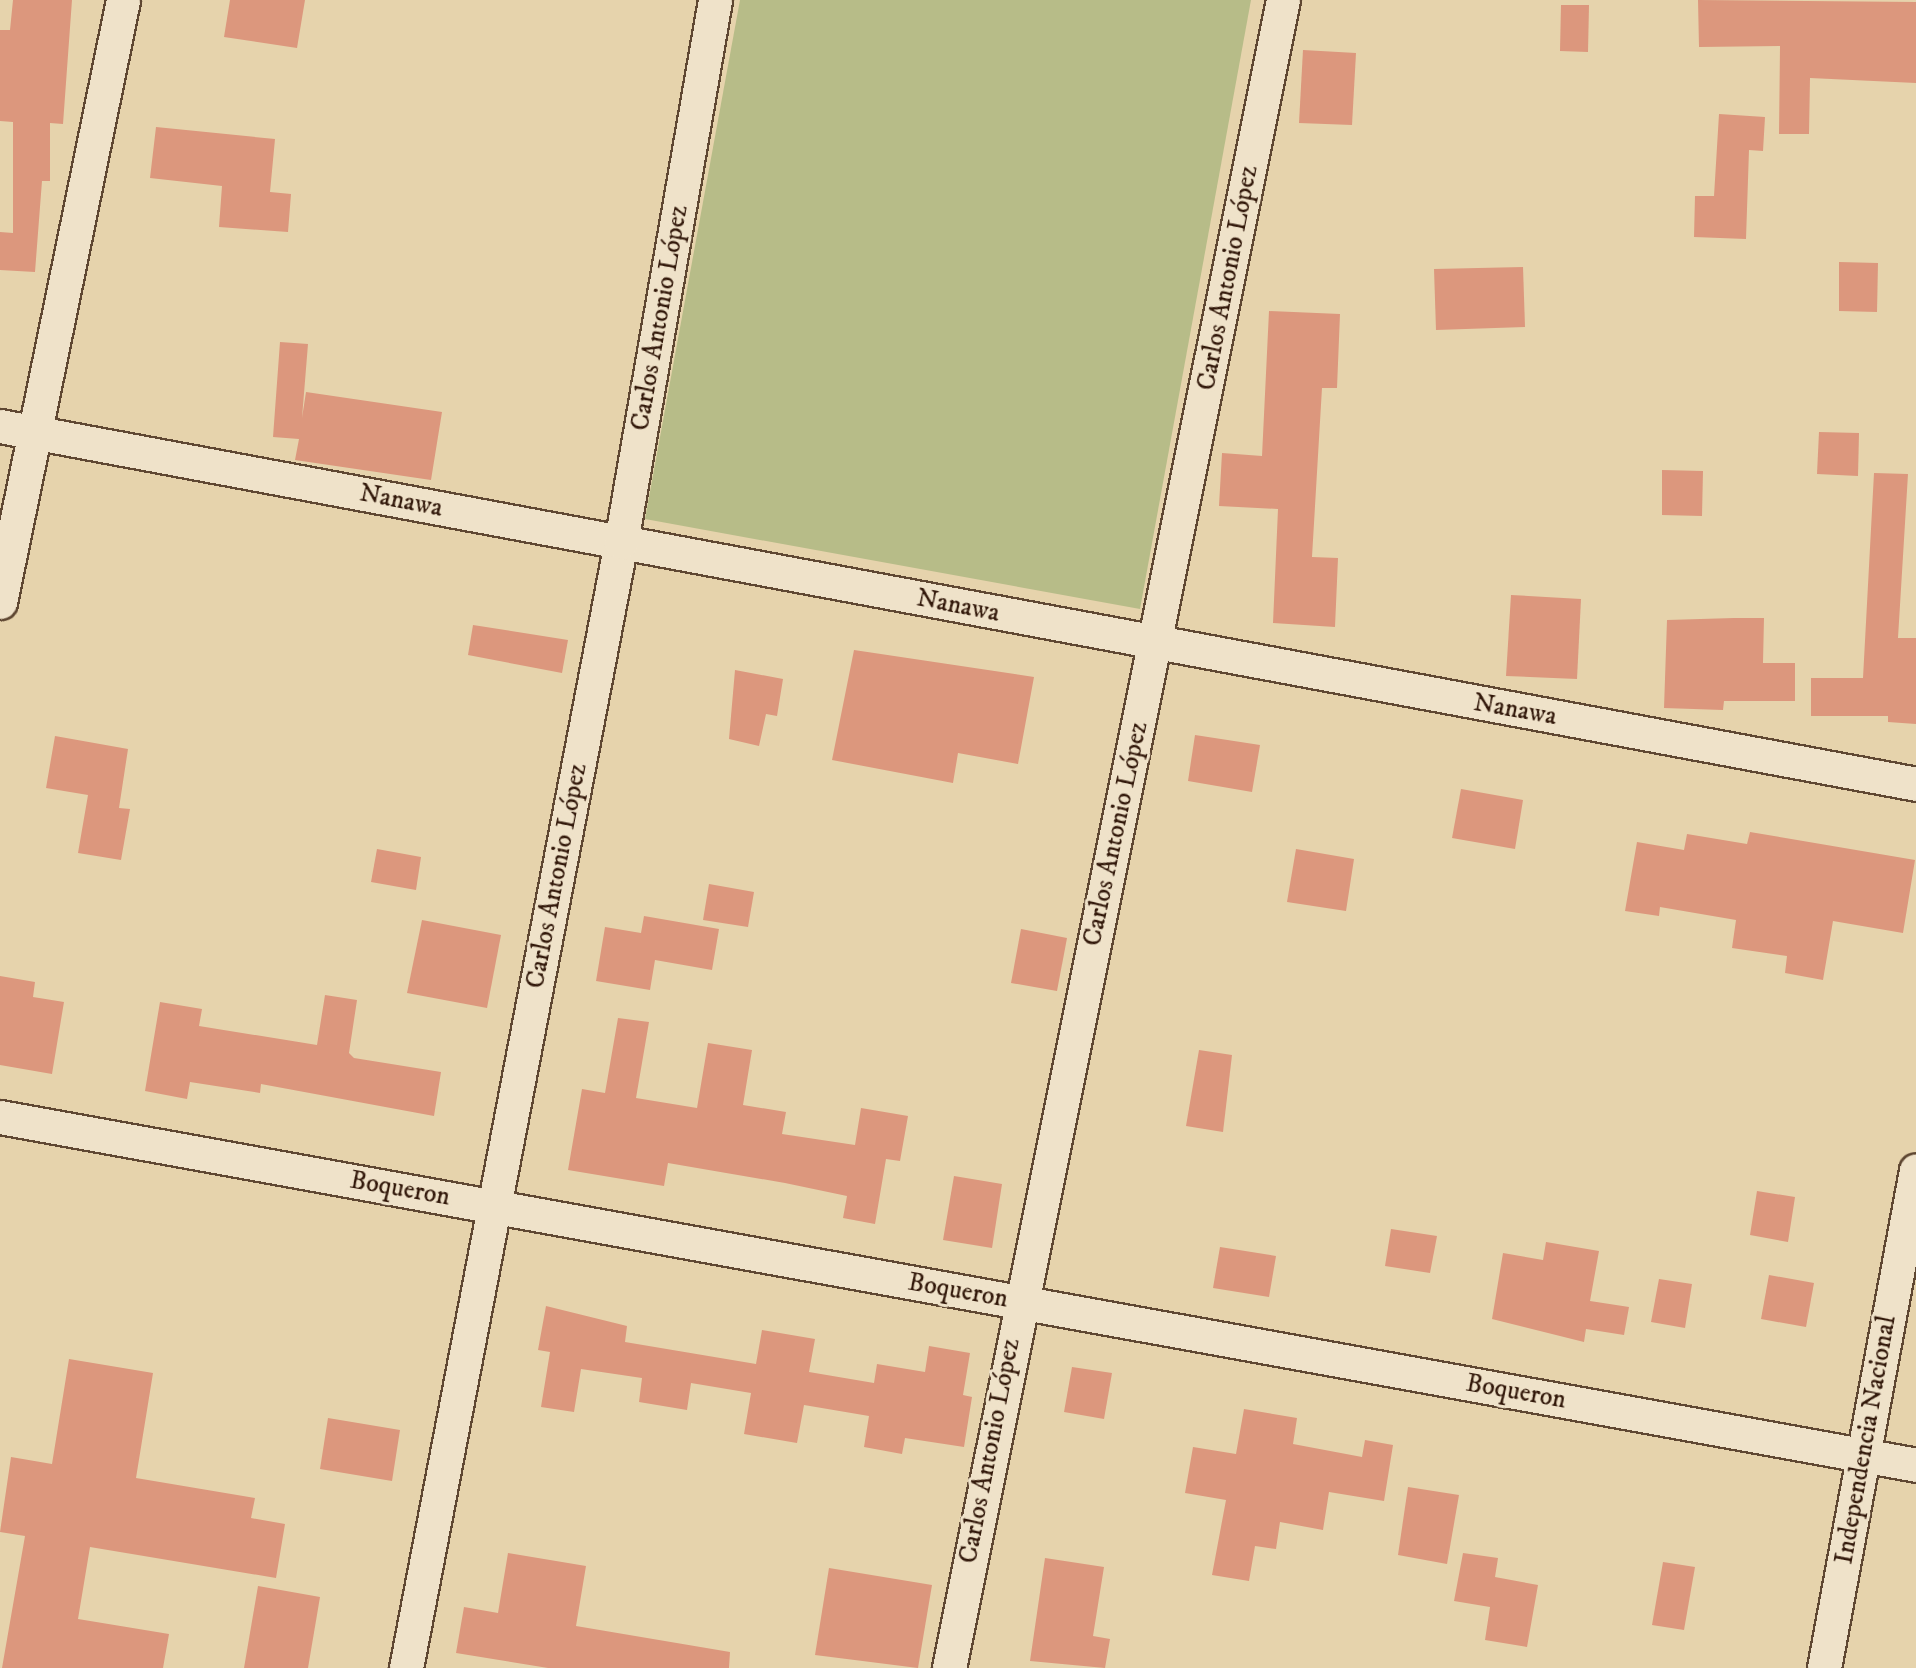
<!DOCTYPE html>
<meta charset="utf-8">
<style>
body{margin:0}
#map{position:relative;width:1916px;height:1668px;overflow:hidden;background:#e6d3ac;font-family:"IM FELL DW Pica",serif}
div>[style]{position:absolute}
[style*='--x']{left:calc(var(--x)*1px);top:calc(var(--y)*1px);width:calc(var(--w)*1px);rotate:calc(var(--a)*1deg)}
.green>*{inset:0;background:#b7bc88}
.building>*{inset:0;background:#dc977d}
.roads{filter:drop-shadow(2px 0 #5f4732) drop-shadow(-2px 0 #5f4732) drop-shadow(0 2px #5f4732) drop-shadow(0 -2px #5f4732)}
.minor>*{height:33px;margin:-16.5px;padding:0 16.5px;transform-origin:16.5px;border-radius:16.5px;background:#efe2c9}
span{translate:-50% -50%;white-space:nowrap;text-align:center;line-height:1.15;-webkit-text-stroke:6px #efe2c9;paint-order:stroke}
.street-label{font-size:26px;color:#32180a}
</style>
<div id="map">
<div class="green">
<div style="clip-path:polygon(740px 0,1251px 0,1140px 609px,645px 519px)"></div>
</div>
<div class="building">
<div style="clip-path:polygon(13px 0,72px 0,63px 124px,50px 123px,50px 181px,42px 181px,35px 272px,0 270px,0 232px,13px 233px,13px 122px,0 121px,0 30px,10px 30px)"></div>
<div style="clip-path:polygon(230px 0,305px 0,297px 48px,224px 37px)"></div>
<div style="clip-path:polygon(1698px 0,1916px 2px,1916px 83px,1810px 78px,1809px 134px,1779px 134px,1780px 46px,1699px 47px)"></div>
<div style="clip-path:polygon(1561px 5px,1589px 5px,1588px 52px,1560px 51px)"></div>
<div style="clip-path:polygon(1303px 50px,1356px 53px,1352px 125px,1299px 123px)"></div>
<div style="clip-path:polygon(1719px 114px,1765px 117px,1763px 151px,1749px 150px,1746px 239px,1694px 237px,1695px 196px,1714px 196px)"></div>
<div style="clip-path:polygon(156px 127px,275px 139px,270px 192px,291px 194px,288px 232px,219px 227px,222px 186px,150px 178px)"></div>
<div style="clip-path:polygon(1839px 262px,1878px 263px,1877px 312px,1839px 311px)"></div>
<div style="clip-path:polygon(1523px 267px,1525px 327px,1436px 330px,1434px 269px)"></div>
<div style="clip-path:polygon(1269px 311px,1340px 314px,1337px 388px,1322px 388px,1312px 557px,1338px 558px,1335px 627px,1273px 623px,1278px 509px,1219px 506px,1222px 453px,1262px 456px)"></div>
<div style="clip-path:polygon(280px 342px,308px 344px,302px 418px,306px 392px,442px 412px,431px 480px,295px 460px,299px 439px,273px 437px)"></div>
<div style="clip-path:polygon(1819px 432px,1859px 433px,1858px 476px,1817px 474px)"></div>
<div style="clip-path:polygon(1662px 470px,1703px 471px,1702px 516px,1662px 515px)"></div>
<div style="clip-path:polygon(1874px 473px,1908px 474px,1898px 638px,1916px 638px,1916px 724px,1888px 722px,1888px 716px,1811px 716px,1811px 678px,1863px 678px)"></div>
<div style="clip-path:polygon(1511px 595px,1581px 599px,1577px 679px,1506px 676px)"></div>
<div style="clip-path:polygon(1734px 618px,1764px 618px,1763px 663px,1795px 663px,1795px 701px,1724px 701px,1723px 710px,1664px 708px,1667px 620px)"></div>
<div style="clip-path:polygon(473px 625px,568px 640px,562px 673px,468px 655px)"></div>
<div style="clip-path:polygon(854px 650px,1034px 677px,1018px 764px,958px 753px,953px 783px,832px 760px)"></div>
<div style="clip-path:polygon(735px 670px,783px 679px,777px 716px,766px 714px,759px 746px,729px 739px)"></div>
<div style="clip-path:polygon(1195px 735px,1260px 745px,1252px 792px,1188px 781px)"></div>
<div style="clip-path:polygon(55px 736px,128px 749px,119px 808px,130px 809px,121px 860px,78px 853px,88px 795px,46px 788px)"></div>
<div style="clip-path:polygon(1461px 789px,1523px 800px,1515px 849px,1452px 838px)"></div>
<div style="clip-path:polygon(1750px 832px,1915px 860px,1903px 933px,1833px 921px,1823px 980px,1785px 973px,1787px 956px,1732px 948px,1736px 920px,1660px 907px,1659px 916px,1625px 911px,1637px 842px,1684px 850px,1687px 834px,1747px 844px)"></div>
<div style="clip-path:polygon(377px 849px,421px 857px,416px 890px,371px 882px)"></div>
<div style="clip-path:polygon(1296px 849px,1354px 859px,1346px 911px,1287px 902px)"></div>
<div style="clip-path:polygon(709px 884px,754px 892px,748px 927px,703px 920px)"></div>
<div style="clip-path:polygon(644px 916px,719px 929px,712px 970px,655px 960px,650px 990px,596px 981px,605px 927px,641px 933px)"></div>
<div style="clip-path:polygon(422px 920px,501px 935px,487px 1008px,407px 993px)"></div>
<div style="clip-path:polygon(1021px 929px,1067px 938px,1057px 991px,1011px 983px)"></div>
<div style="clip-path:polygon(0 976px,35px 982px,33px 997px,64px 1002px,52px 1074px,0 1065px)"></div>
<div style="clip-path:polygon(325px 995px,357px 1000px,349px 1053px,354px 1058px,441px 1072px,434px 1116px,261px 1084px,260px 1093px,190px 1082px,187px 1099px,145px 1091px,160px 1002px,202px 1009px,199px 1026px,317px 1045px)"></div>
<div style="clip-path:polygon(618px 1018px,649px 1022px,636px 1098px,697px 1108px,708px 1043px,752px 1050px,743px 1105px,786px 1112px,782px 1134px,855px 1145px,861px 1108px,908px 1116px,900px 1161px,886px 1159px,875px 1224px,843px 1218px,847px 1196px,785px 1183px,668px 1163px,664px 1186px,568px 1170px,582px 1089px,605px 1093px)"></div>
<div style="clip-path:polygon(1199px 1050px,1232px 1055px,1223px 1132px,1186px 1126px)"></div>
<div style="clip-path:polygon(954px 1176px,1002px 1184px,992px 1248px,943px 1240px)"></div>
<div style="clip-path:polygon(1757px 1191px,1795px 1197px,1788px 1242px,1750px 1235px)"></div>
<div style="clip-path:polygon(1391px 1229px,1437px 1236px,1430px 1273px,1385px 1266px)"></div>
<div style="clip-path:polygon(1546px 1242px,1599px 1251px,1590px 1301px,1629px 1307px,1624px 1335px,1586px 1329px,1584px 1342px,1492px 1319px,1503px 1253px,1543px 1260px)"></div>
<div style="clip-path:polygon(1220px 1247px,1276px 1256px,1269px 1297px,1213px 1288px)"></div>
<div style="clip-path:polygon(1769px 1275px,1814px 1283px,1806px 1327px,1761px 1319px)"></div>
<div style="clip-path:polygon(1659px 1279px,1692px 1284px,1685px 1328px,1651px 1322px)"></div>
<div style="clip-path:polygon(546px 1306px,627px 1326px,625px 1342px,756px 1364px,762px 1330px,815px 1339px,809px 1372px,874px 1383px,877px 1364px,925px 1372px,929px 1346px,970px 1353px,963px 1395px,972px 1397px,964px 1447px,905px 1438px,902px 1454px,864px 1447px,869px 1416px,804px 1405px,797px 1443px,744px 1434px,751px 1393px,691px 1383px,687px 1410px,639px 1402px,642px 1378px,581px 1369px,574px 1412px,541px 1407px,550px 1352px,538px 1350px)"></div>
<div style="clip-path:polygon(69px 1359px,153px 1373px,136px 1478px,255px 1498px,251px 1518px,285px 1524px,276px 1578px,90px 1547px,78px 1619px,169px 1634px,163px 1668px,2px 1668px,25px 1536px,0 1532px,11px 1457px,52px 1464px)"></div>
<div style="clip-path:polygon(1072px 1367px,1112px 1373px,1104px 1419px,1064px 1412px)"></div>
<div style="clip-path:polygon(1244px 1409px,1297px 1418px,1293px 1444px,1362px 1457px,1365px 1440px,1393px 1445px,1384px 1501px,1329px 1492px,1323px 1530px,1280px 1522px,1276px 1549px,1255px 1546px,1249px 1581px,1212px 1575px,1226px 1500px,1185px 1493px,1193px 1447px,1236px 1454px)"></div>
<div style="clip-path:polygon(328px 1418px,400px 1430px,392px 1481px,320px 1469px)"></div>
<div style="clip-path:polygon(1408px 1487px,1459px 1495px,1447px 1564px,1398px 1555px)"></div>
<div style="clip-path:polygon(508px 1553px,586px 1566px,576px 1626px,730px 1652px,729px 1668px,548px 1668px,456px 1653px,464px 1607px,498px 1613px)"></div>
<div style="clip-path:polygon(1463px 1553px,1498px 1558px,1495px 1577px,1538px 1585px,1527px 1647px,1485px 1640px,1490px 1607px,1454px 1601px)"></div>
<div style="clip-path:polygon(1045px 1558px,1104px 1567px,1093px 1636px,1110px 1639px,1105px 1668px,1030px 1661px)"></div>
<div style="clip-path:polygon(1663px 1562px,1695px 1567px,1684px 1630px,1652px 1625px)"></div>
<div style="clip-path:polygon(829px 1568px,932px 1585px,918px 1668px,815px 1655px)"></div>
<div style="clip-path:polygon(258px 1586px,320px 1597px,308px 1668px,244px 1668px)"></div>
</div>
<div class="roads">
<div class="minor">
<div style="--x:0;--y:426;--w:1949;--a:10.58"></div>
<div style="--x:0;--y:602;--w:614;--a:-78.45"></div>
<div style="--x:0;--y:1117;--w:1947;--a:10.29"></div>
<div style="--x:406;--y:1668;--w:1146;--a:-79.19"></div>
<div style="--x:621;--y:542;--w:550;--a:-80.16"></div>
<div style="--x:949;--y:1668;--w:1701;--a:-78.68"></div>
<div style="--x:1824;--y:1668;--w:506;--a:-79.53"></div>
</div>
</div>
<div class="street-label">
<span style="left:1228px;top:278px;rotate:-79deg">Carlos Antonio López</span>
<span style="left:660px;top:318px;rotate:-80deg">Carlos Antonio López</span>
<span style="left:401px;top:501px;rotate:11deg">Nanawa</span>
<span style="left:958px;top:606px;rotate:11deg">Nanawa</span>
<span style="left:1515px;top:710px;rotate:10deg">Nanawa</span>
<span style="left:1116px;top:834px;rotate:-78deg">Carlos Antonio López</span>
<span style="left:557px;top:876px;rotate:-79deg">Carlos Antonio López</span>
<span style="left:400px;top:1189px;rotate:10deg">Boqueron</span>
<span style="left:958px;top:1291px;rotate:10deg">Boqueron</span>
<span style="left:1516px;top:1392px;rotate:10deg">Boqueron</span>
<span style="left:1866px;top:1440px;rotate:-80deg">Independencia Nacional</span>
<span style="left:990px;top:1451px;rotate:-79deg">Carlos Antonio López</span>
</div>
</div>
